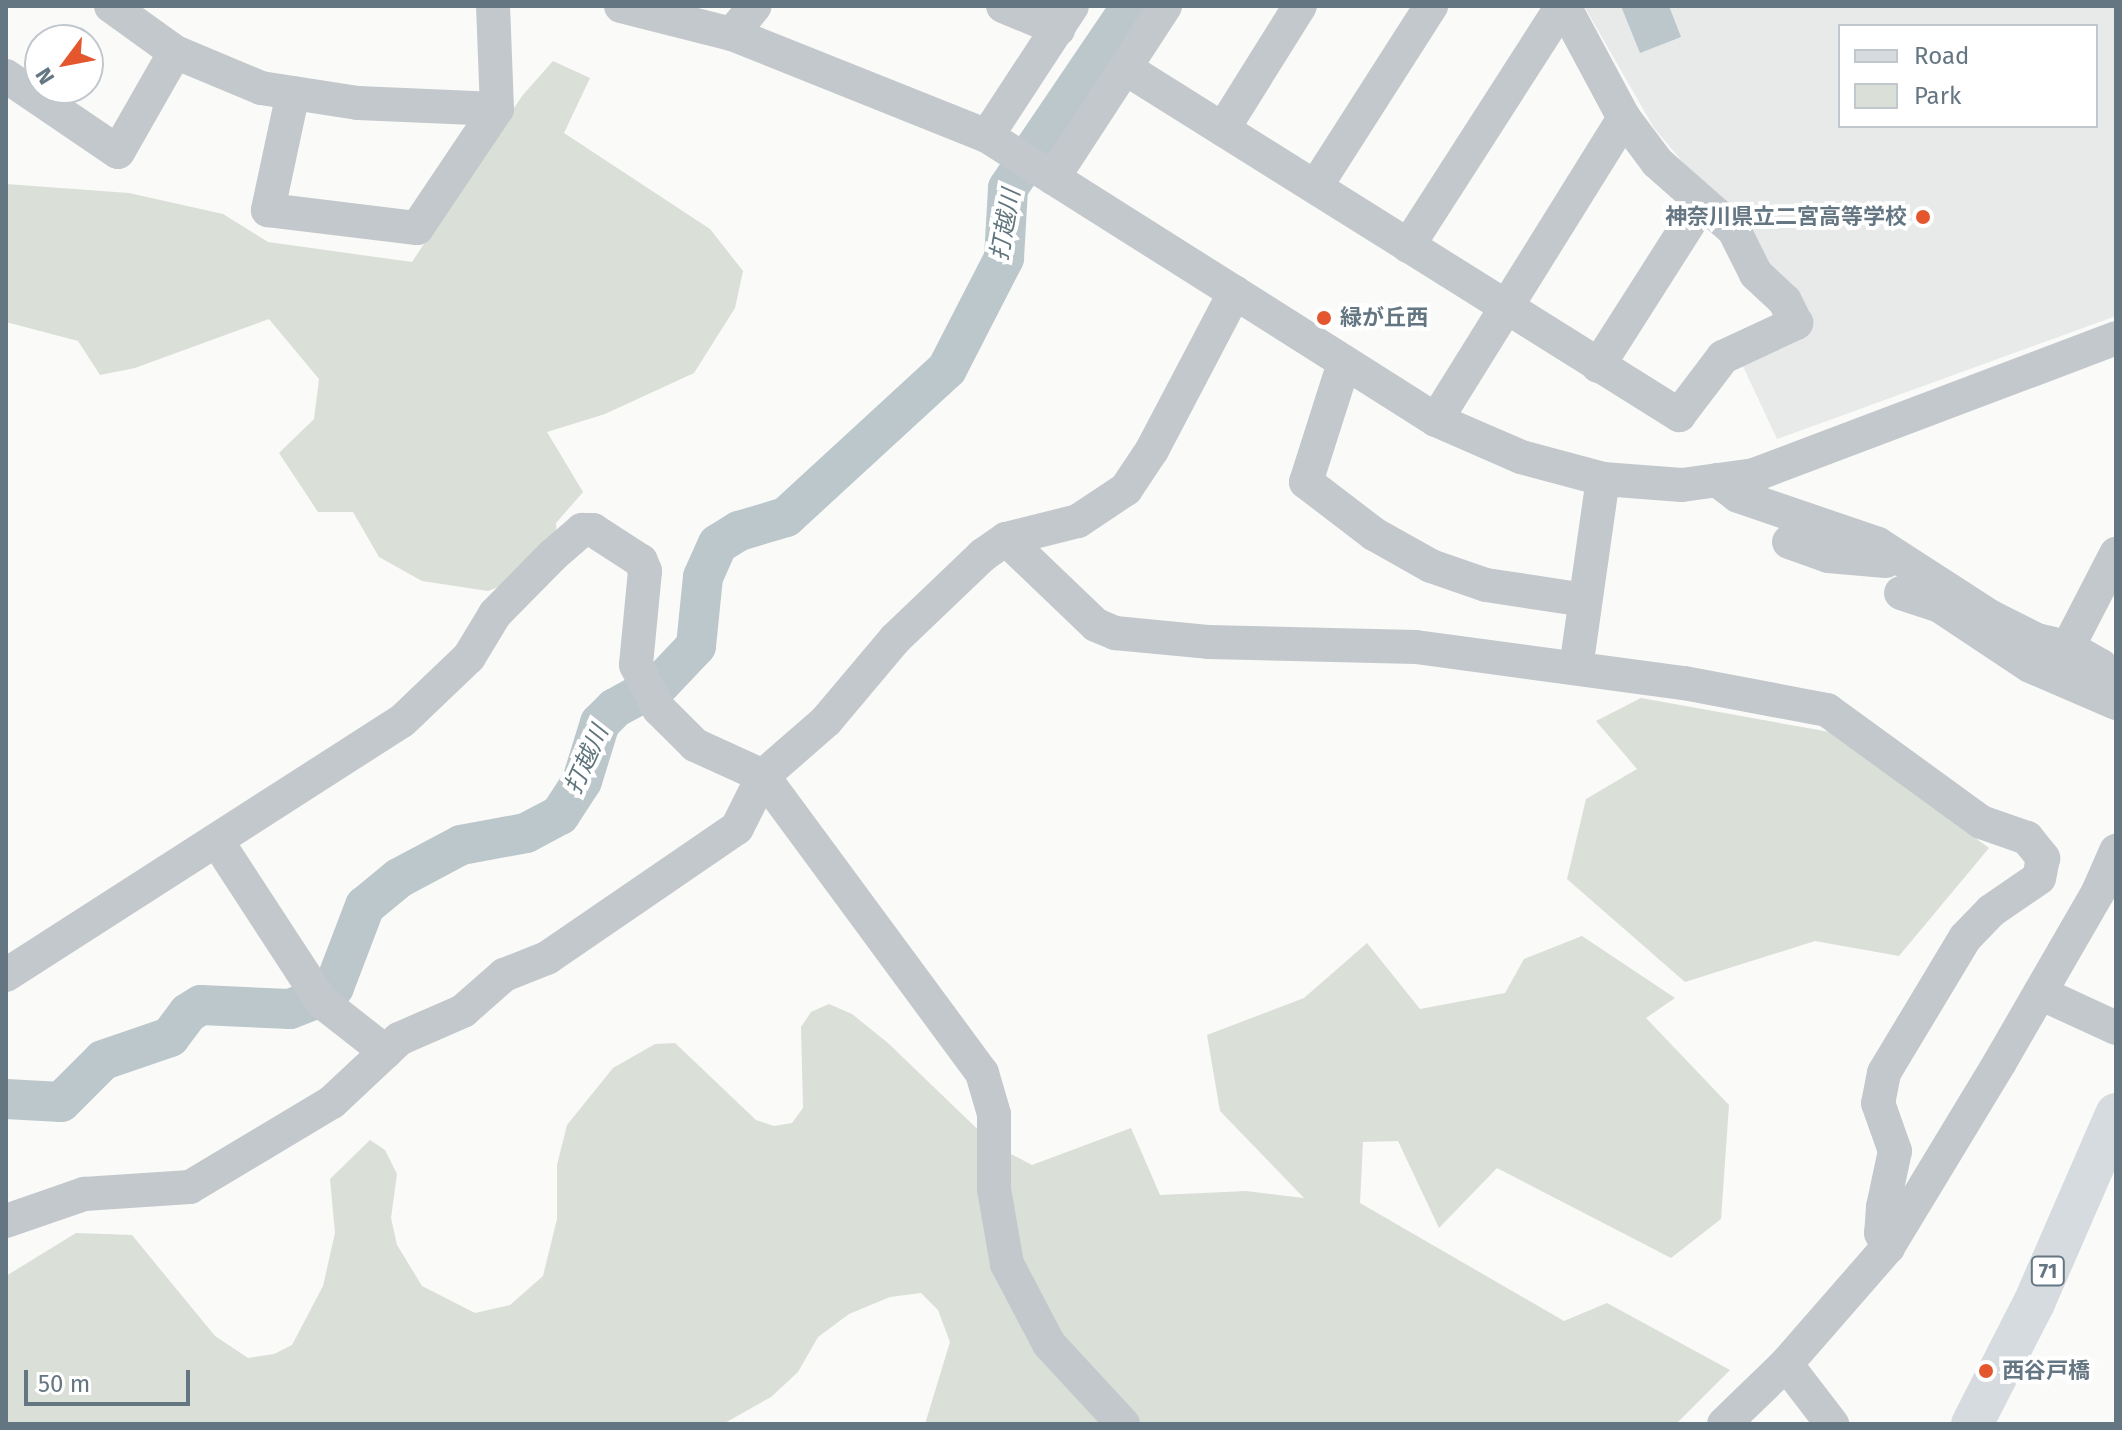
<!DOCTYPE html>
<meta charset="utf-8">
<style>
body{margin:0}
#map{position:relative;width:2122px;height:1430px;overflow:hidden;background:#fafaf8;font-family:"Fira Sans","Noto Sans JP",sans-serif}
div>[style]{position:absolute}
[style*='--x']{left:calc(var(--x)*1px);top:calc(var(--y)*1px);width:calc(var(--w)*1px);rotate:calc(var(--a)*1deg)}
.built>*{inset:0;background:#e8e9e9}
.green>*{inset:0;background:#dadfd7}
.water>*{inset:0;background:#bbc7cb}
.river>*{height:40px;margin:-20px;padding:0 20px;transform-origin:20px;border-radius:20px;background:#bbc7cb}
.minor>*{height:34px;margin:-17px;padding:0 17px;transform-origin:17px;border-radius:17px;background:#c3c8cc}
.major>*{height:42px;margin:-21px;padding:0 21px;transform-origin:21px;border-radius:21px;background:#d6dbdf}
.dots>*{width:22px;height:22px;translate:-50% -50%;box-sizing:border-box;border:4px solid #fff;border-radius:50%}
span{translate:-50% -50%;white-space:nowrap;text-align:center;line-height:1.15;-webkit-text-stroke:8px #fff;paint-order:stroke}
.shield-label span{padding:2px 6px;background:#fff;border:2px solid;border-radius:6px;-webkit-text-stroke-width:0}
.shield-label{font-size:20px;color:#657683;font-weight:700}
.poi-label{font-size:22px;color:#657683;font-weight:700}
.right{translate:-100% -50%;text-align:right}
.left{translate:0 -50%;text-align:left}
.water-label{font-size:24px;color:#60757c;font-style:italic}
.frame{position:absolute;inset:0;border:8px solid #657683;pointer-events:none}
.legend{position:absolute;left:1838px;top:24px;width:260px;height:104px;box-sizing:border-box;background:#fff;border:2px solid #c1c8cd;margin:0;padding:10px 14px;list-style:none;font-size:24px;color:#657683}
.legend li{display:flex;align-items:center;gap:16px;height:40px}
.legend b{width:40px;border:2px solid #c1c8cd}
.north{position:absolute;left:24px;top:24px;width:80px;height:80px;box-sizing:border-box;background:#fff;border:2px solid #c1c8cd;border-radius:50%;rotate:238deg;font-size:22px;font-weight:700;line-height:32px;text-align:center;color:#657683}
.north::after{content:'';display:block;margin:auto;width:28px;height:36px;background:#e4572e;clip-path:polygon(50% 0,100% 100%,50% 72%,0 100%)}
.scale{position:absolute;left:24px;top:1370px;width:166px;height:36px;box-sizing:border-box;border:4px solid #657683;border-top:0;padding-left:10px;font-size:24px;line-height:28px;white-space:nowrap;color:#657683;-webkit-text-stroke:6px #fff;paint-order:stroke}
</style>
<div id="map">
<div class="built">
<div style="clip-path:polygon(evenodd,1584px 6px,2116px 6px,2116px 316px,1777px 439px,1740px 360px,1804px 306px,1654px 128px,1584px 6px,1840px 26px,2096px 26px,2096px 126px,1840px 126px,1840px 26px)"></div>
</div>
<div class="green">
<div style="clip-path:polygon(553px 61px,590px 78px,564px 133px,710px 229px,743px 271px,735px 308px,694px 373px,605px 414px,547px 432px,583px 492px,556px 523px,557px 539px,529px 575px,488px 591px,422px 581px,379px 557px,353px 512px,318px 512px,279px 453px,314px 419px,319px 379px,269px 319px,135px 368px,100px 375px,78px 341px,6px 322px,6px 184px,129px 193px,223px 214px,268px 242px,412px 262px,522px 96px)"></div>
<div style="clip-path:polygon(1641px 698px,1830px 732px,1989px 848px,1899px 956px,1815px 941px,1685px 982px,1567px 879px,1586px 799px,1637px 769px,1596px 721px)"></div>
<div style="clip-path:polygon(1582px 936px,1675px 998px,1646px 1018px,1729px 1105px,1721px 1219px,1671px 1258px,1497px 1168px,1439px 1228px,1398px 1141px,1363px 1142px,1360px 1203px,1564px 1321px,1607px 1303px,1730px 1370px,1676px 1424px,925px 1424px,950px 1342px,938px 1310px,921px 1293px,890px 1297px,849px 1314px,818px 1337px,798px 1372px,771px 1397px,723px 1424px,6px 1424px,6px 1276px,76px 1233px,132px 1235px,215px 1336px,248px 1358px,274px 1354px,292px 1345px,323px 1286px,335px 1233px,330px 1179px,370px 1140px,385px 1150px,397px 1174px,391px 1218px,397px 1245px,422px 1286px,475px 1313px,510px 1305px,543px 1276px,557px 1219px,557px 1165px,567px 1125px,613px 1068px,655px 1044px,675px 1043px,756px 1120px,774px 1126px,792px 1123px,803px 1108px,801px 1027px,811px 1012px,829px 1004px,852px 1014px,888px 1043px,994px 1145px,1032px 1165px,1131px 1128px,1160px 1195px,1246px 1191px,1304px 1198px,1220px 1111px,1207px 1035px,1304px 998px,1367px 943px,1420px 1009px,1505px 993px,1524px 959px)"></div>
</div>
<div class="water">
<div style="clip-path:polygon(1621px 6px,1669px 6px,1681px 37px,1640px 53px)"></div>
</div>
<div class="river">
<div style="--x:6;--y:1099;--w:55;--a:3.1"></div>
<div style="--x:61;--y:1102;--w:59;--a:-45"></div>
<div style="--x:103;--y:1060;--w:71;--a:-18.9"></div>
<div style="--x:170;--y:1037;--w:30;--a:-53"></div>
<div style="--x:188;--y:1013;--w:15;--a:-32"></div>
<div style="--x:201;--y:1005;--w:89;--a:2.6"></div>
<div style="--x:290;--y:1009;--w:26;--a:-21"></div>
<div style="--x:314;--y:1000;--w:24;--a:-33"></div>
<div style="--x:334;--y:987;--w:87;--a:-69.1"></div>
<div style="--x:365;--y:906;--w:44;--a:-39.5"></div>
<div style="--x:399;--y:878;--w:70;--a:-28"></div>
<div style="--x:461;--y:845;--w:66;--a:-10.5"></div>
<div style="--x:526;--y:833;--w:38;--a:-28"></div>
<div style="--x:560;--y:815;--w:40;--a:-57.1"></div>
<div style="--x:582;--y:781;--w:61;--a:-72.8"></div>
<div style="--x:600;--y:723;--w:21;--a:-45"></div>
<div style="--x:615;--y:708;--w:52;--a:-28.5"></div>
<div style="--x:661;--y:683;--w:51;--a:-46.6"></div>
<div style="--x:696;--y:646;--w:69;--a:-84.2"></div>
<div style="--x:703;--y:577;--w:36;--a:-66"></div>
<div style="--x:718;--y:544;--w:25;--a:-32"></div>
<div style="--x:739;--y:531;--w:49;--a:-16.6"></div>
<div style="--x:786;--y:517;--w:219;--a:-42.6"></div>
<div style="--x:947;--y:369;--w:125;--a:-62.8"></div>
<div style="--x:1004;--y:258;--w:70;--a:-86.7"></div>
<div style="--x:1008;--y:188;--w:220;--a:-55.9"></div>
</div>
<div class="minor">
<div style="--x:111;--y:6;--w:79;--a:35.7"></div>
<div style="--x:175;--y:52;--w:93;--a:22.7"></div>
<div style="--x:261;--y:88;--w:98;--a:8.8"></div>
<div style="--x:358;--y:103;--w:139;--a:2.5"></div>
<div style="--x:621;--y:6;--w:114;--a:14.2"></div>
<div style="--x:732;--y:34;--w:275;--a:21.8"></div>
<div style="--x:987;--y:136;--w:531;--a:32.31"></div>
<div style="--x:1436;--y:420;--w:93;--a:23.5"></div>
<div style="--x:1521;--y:457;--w:85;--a:15"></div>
<div style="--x:1603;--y:479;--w:79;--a:4.3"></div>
<div style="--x:1682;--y:485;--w:73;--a:-7.9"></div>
<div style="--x:1754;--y:475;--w:387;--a:-20.7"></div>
<div style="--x:1003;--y:6;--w:60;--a:22.7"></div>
<div style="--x:732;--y:34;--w:36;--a:-51"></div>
<div style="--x:1125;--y:68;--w:654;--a:32.06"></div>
<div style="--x:1679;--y:415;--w:73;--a:-52.8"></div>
<div style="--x:1723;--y:357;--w:81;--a:-25"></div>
<div style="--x:1796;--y:323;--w:25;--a:-117"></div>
<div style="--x:1785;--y:301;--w:40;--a:-137"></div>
<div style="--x:1756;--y:274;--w:49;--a:-116.6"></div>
<div style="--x:1734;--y:230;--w:103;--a:-138.6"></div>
<div style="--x:1657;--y:162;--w:55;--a:-126.9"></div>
<div style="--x:6;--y:76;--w:135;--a:34.2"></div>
<div style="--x:118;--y:152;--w:115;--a:-60.3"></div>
<div style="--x:293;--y:93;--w:120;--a:102.1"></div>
<div style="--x:268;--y:210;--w:150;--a:6.9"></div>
<div style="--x:417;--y:228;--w:143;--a:-56.1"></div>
<div style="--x:497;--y:109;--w:103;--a:-92.2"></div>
<div style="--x:1223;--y:129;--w:145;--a:-58"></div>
<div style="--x:987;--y:136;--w:155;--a:-56.8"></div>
<div style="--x:1053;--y:178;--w:205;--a:-56.9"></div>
<div style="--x:1316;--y:186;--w:214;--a:-57.4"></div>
<div style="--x:1408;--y:246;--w:285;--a:-57.3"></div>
<div style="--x:1344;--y:363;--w:125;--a:107.7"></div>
<div style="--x:1306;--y:482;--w:86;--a:37.4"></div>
<div style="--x:1374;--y:534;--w:65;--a:29.3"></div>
<div style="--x:1431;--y:566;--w:58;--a:19.1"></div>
<div style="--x:1486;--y:585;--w:100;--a:8.6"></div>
<div style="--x:1598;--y:366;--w:193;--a:-57.5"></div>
<div style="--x:1436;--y:420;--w:356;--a:-58.1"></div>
<div style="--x:1624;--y:118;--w:127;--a:-118.2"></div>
<div style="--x:1717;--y:480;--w:26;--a:37"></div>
<div style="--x:1738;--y:496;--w:148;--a:18.9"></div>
<div style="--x:1878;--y:544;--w:135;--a:32.9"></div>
<div style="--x:1991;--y:617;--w:51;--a:26.6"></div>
<div style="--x:2037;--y:640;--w:32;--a:13"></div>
<div style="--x:2068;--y:647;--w:38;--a:30"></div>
<div style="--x:2101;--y:666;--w:38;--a:70"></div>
<div style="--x:1006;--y:539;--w:124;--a:43.7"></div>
<div style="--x:1096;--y:625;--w:21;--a:23"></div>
<div style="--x:1115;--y:633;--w:93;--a:5.5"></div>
<div style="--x:1208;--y:642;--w:208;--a:1.4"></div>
<div style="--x:1416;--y:647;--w:270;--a:7.7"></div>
<div style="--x:1684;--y:683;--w:146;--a:10.7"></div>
<div style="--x:1827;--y:710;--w:190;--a:36"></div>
<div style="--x:1981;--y:822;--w:49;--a:19.2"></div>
<div style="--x:2027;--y:838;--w:26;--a:51"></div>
<div style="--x:2043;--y:858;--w:20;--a:101"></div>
<div style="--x:2039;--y:878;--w:58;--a:145.5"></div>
<div style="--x:1991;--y:911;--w:37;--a:134"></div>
<div style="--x:1965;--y:938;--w:157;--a:121"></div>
<div style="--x:1884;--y:1073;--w:31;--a:101"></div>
<div style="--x:1878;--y:1103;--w:51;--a:70.5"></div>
<div style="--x:1895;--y:1151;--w:57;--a:102.1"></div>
<div style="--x:1883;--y:1207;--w:26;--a:94"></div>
<div style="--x:1881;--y:1233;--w:16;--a:63"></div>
<div style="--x:1789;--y:542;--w:41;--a:19.7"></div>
<div style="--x:1828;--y:556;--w:58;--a:4.9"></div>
<div style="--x:1901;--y:593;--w:41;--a:18.4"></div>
<div style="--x:1940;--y:606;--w:108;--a:33.7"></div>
<div style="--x:2030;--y:666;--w:94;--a:23.3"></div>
<div style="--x:2068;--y:647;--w:105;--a:-62.7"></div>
<div style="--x:1576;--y:668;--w:191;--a:-81.9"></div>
<div style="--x:217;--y:841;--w:192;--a:56.9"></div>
<div style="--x:322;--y:1002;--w:81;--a:38"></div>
<div style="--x:6;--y:975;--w:470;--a:-32.7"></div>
<div style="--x:402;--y:721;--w:93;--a:-43.7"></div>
<div style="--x:469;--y:657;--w:50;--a:-58.8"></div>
<div style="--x:495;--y:614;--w:81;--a:-45.5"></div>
<div style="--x:552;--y:556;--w:40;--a:-41"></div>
<div style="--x:582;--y:530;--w:11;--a:0"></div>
<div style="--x:593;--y:530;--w:57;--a:32.9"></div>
<div style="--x:641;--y:561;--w:11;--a:68"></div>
<div style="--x:645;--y:571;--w:94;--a:95.5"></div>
<div style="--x:636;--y:665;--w:50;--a:62.4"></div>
<div style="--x:659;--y:709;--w:51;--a:45"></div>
<div style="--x:695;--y:745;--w:75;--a:24.5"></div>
<div style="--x:763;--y:776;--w:369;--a:53.6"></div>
<div style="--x:982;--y:1073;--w:43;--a:73.7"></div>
<div style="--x:994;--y:1114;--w:75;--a:90"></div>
<div style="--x:994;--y:1189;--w:76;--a:80.2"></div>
<div style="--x:1007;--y:1264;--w:90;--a:62.3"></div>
<div style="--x:1049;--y:1344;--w:109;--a:47.2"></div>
<div style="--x:2040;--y:993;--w:84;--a:24.7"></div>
<div style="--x:6;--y:1221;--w:83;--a:-19.1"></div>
<div style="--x:84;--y:1194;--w:106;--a:-3.8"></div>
<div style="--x:190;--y:1187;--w:165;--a:-30.9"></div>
<div style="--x:332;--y:1102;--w:92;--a:-43.2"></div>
<div style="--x:399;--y:1039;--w:70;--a:-23.6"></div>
<div style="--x:463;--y:1011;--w:55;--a:-41.3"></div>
<div style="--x:504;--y:975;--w:46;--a:-21.6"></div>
<div style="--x:547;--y:958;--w:230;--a:-34.4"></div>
<div style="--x:737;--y:828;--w:58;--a:-63.4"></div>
<div style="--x:763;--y:776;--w:84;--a:-41.1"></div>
<div style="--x:826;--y:721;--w:107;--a:-49.9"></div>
<div style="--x:895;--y:639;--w:122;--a:-43.7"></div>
<div style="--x:983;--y:555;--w:28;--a:-35"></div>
<div style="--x:1006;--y:539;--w:74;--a:-14"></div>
<div style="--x:1078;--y:521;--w:58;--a:-33.7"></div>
<div style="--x:1126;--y:489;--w:47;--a:-56.3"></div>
<div style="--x:1152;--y:450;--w:178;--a:-62.3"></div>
<div style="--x:1786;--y:1364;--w:76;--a:52.5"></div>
<div style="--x:1724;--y:1424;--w:86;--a:-44.1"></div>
<div style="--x:1786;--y:1364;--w:155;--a:-48.9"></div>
<div style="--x:1888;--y:1247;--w:216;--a:-58.8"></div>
<div style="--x:2000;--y:1062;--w:196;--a:-60"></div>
<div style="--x:2098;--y:892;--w:45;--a:-66.3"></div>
</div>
<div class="major">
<div style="--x:1972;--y:1424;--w:136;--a:-62.9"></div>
<div style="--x:2034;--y:1303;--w:206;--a:-66.5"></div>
</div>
<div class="dots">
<div style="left:1923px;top:217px;background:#e4572e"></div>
<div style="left:1324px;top:318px;background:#e4572e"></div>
<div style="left:1986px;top:1371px;background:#e4572e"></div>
</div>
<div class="shield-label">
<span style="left:2048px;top:1271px">71</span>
</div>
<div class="poi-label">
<span class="right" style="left:1907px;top:217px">神奈川県立二宮高等学校</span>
<span class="left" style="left:1340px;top:318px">緑が丘西</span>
<span class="left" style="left:2002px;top:1371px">西谷戸橋</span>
</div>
<div class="water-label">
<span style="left:1006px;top:225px;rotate:-80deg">打越川</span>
<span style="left:587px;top:760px;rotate:-66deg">打越川</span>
</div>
<div class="frame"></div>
<ul class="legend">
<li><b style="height:10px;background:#d6dbdf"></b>Road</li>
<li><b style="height:22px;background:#dadfd7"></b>Park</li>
</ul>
<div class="north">N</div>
<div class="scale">50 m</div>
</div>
